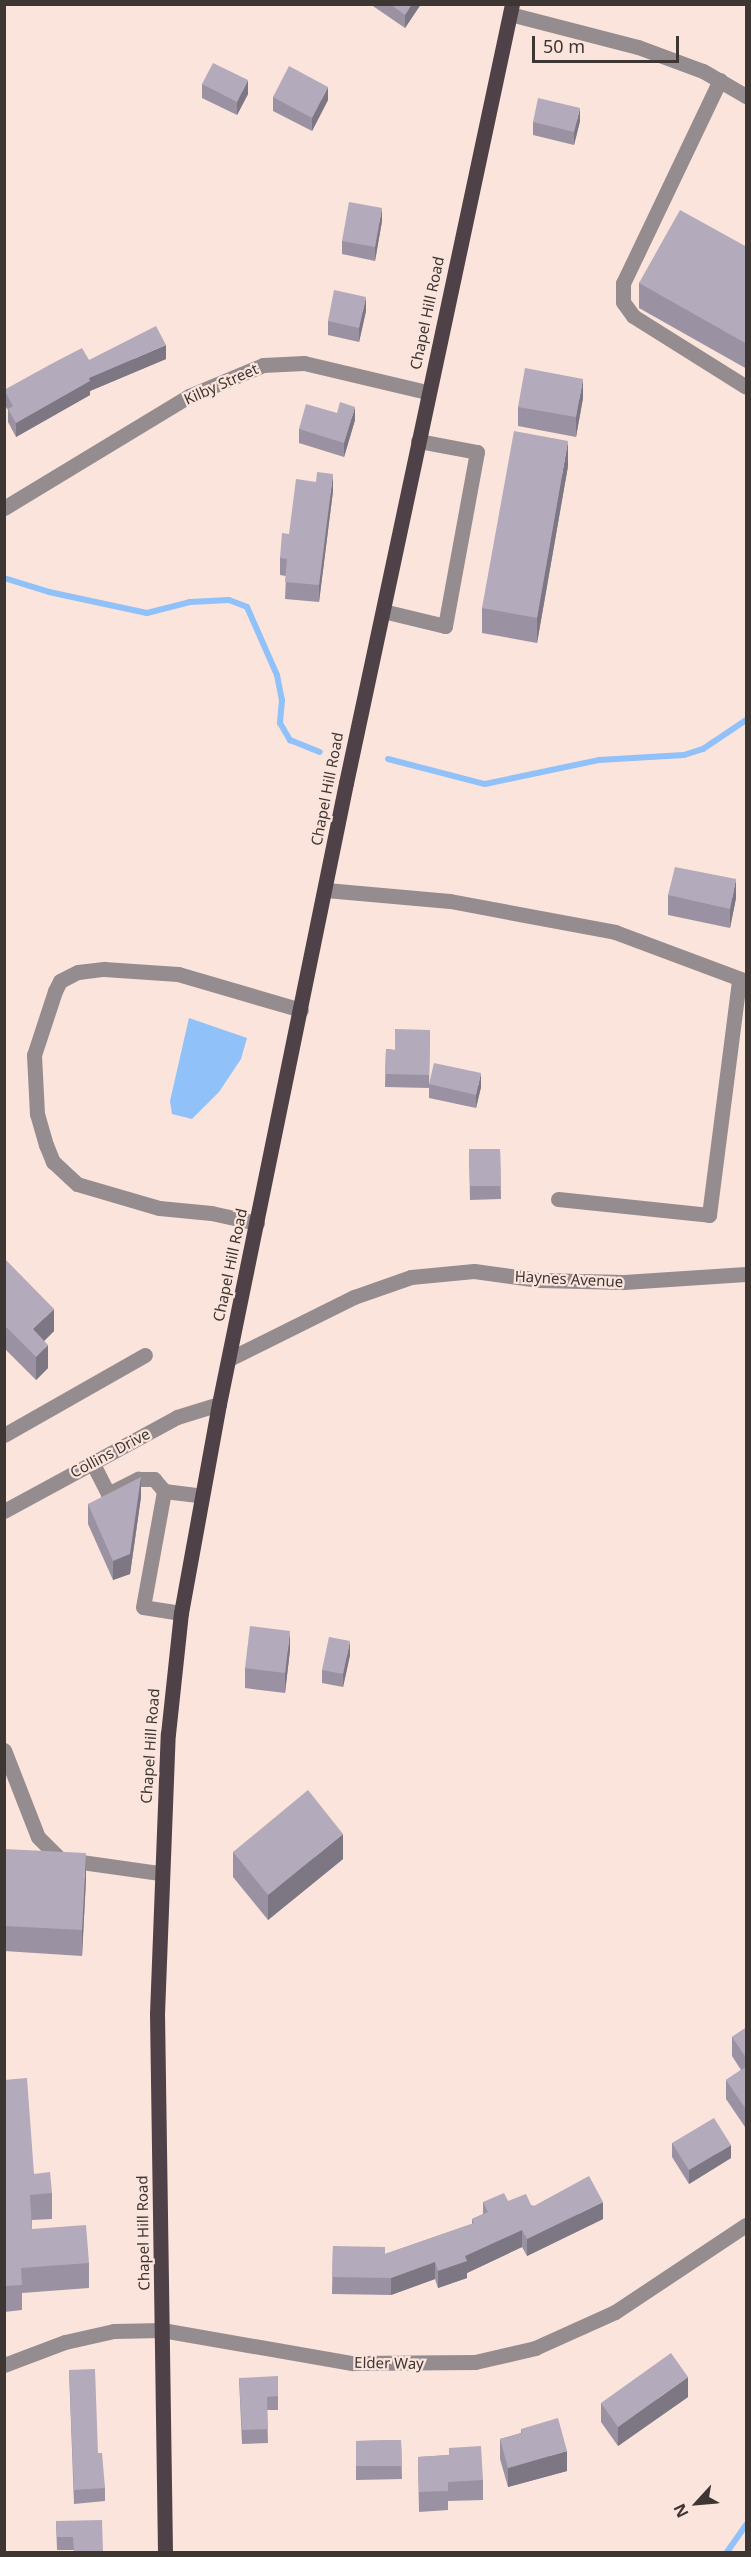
<!DOCTYPE html>
<style>
body{margin:0}
#map{position:relative;width:751px;height:2557px;overflow:hidden;background:#fbe4dc;font-family:"Noto Sans",sans-serif}
div>[style]{position:absolute}
[style*='--x']{left:calc(var(--x)*1px);top:calc(var(--y)*1px);width:calc(var(--w)*1px);rotate:calc(var(--a)*1deg)}
.water>*{inset:0;background:#90c1f9}
.stream>*{height:6px;margin:-3px;padding:0 3px;transform-origin:3px;border-radius:3px;background:#90c1f9}
.minor>*{height:15px;margin:-7.5px;padding:0 7.5px;transform-origin:7.5px;border-radius:7.5px;background:#958c90}
.major>*{height:15px;margin:-7.5px;padding:0 7.5px;transform-origin:7.5px;border-radius:7.5px;background:#4f4148}
.wall>*{inset:0;background:#9a92a2}
.shaded-wall>*{inset:0;background:#7d7784}
.building>*{inset:0;background:#b3aabc}
span{translate:-50% -50%;white-space:nowrap;text-align:center;line-height:1.15;-webkit-text-stroke:4.5px #fbe4dc;paint-order:stroke}
.street-label{font-size:15px;color:#3e3632}
.frame{position:absolute;inset:0;border:6px solid #3e3632;pointer-events:none}
.north{position:absolute;left:667px;top:2473px;width:60px;height:60px;-webkit-text-stroke:4px #fbe4dc;paint-order:stroke;rotate:244deg;font-size:16px;font-weight:700;line-height:24px;text-align:center;color:#3e3632}
.north::after{content:'';display:block;margin:auto;width:21px;height:27px;background:#3e3632;clip-path:polygon(50% 0,100% 100%,50% 72%,0 100%)}
.scale{position:absolute;left:532px;top:36px;width:147px;height:27px;box-sizing:border-box;border:3px solid #3e3632;border-top:0;padding-left:8px;font-size:18px;line-height:21px;white-space:nowrap;color:#3e3632;-webkit-text-stroke:4px #fbe4dc;paint-order:stroke}
</style>
<div id="map">
<div class="water">
<div style="clip-path:polygon(189px 1018px,247px 1038px,241px 1059px,219px 1092px,192px 1119px,172px 1114px,170px 1101px)"></div>
</div>
<div class="stream">
<div style="--x:4;--y:578;--w:47;--a:17.3"></div>
<div style="--x:49;--y:592;--w:100;--a:12.1"></div>
<div style="--x:147;--y:613;--w:44;--a:-14.3"></div>
<div style="--x:190;--y:602;--w:39;--a:-3"></div>
<div style="--x:229;--y:600;--w:19;--a:21"></div>
<div style="--x:247;--y:607;--w:74;--a:66.2"></div>
<div style="--x:277;--y:675;--w:25;--a:79"></div>
<div style="--x:282;--y:700;--w:23;--a:95"></div>
<div style="--x:280;--y:723;--w:20;--a:60"></div>
<div style="--x:290;--y:740;--w:32;--a:22"></div>
<div style="--x:388;--y:759;--w:100;--a:14.5"></div>
<div style="--x:485;--y:784;--w:116;--a:-11.9"></div>
<div style="--x:599;--y:760;--w:85;--a:-3.4"></div>
<div style="--x:684;--y:755;--w:20;--a:-18"></div>
<div style="--x:703;--y:749;--w:52;--a:-34"></div>
<div style="--x:727;--y:2552;--w:33;--a:-55"></div>
</div>
<div class="minor">
<div style="--x:510;--y:14;--w:132;--a:14.5"></div>
<div style="--x:638;--y:47;--w:69;--a:20.3"></div>
<div style="--x:703;--y:71;--w:50;--a:30.2"></div>
<div style="--x:720;--y:80;--w:225;--a:115.5"></div>
<div style="--x:623;--y:283;--w:19;--a:90"></div>
<div style="--x:623;--y:302;--w:17;--a:54"></div>
<div style="--x:633;--y:316;--w:133;--a:32.1"></div>
<div style="--x:4;--y:508;--w:216;--a:-31.2"></div>
<div style="--x:189;--y:396;--w:80;--a:-22.7"></div>
<div style="--x:263;--y:365;--w:41;--a:-2.8"></div>
<div style="--x:304;--y:363;--w:126;--a:13.3"></div>
<div style="--x:383;--y:611;--w:64;--a:13.6"></div>
<div style="--x:445;--y:626;--w:177;--a:-79.6"></div>
<div style="--x:477;--y:452;--w:60;--a:-169.4"></div>
<div style="--x:326;--y:890;--w:124;--a:5.1"></div>
<div style="--x:450;--y:901;--w:168;--a:10.6"></div>
<div style="--x:615;--y:932;--w:140;--a:20.5"></div>
<div style="--x:558;--y:1199;--w:152;--a:6"></div>
<div style="--x:709;--y:1215;--w:237;--a:-82.7"></div>
<div style="--x:257;--y:1223;--w:47;--a:-167.7"></div>
<div style="--x:211;--y:1213;--w:52;--a:-174.5"></div>
<div style="--x:159;--y:1208;--w:85;--a:-163.7"></div>
<div style="--x:77;--y:1184;--w:33;--a:-137"></div>
<div style="--x:53;--y:1162;--w:18;--a:-112"></div>
<div style="--x:46;--y:1145;--w:32;--a:-106"></div>
<div style="--x:37;--y:1114;--w:59;--a:-92.9"></div>
<div style="--x:34;--y:1055;--w:67;--a:-71.8"></div>
<div style="--x:55;--y:991;--w:11;--a:-63"></div>
<div style="--x:60;--y:981;--w:20;--a:-27"></div>
<div style="--x:78;--y:972;--w:26;--a:-7"></div>
<div style="--x:104;--y:969;--w:74;--a:3.9"></div>
<div style="--x:178;--y:974;--w:128;--a:16.3"></div>
<div style="--x:229;--y:1359;--w:140;--a:-26.4"></div>
<div style="--x:354;--y:1297;--w:60;--a:-19.3"></div>
<div style="--x:411;--y:1277;--w:63;--a:-5.4"></div>
<div style="--x:474;--y:1271;--w:66;--a:7.9"></div>
<div style="--x:539;--y:1280;--w:85;--a:1.3"></div>
<div style="--x:624;--y:1282;--w:122;--a:-3.8"></div>
<div style="--x:4;--y:1435;--w:162;--a:-29.6"></div>
<div style="--x:92;--y:1462;--w:36;--a:63"></div>
<div style="--x:108;--y:1494;--w:34;--a:-27"></div>
<div style="--x:138;--y:1479;--w:16;--a:0"></div>
<div style="--x:154;--y:1479;--w:16;--a:50"></div>
<div style="--x:4;--y:1511;--w:197;--a:-28.5"></div>
<div style="--x:177;--y:1417;--w:44;--a:-17.2"></div>
<div style="--x:181;--y:1613;--w:38;--a:-171"></div>
<div style="--x:143;--y:1607;--w:118;--a:-79.7"></div>
<div style="--x:164;--y:1491;--w:38;--a:7"></div>
<div style="--x:4;--y:1750;--w:93;--a:68.7"></div>
<div style="--x:38;--y:1837;--w:31;--a:45"></div>
<div style="--x:60;--y:1859;--w:101;--a:8"></div>
<div style="--x:4;--y:2365;--w:65;--a:-20.7"></div>
<div style="--x:65;--y:2342;--w:50;--a:-12.7"></div>
<div style="--x:114;--y:2331;--w:48;--a:-1.2"></div>
<div style="--x:162;--y:2330;--w:193;--a:9.9"></div>
<div style="--x:352;--y:2363;--w:123;--a:-0.5"></div>
<div style="--x:475;--y:2362;--w:62;--a:-13.1"></div>
<div style="--x:535;--y:2348;--w:88;--a:-24.2"></div>
<div style="--x:615;--y:2312;--w:157;--a:-33.6"></div>
</div>
<div class="major">
<div style="--x:165;--y:2552;--w:538;--a:-90.85"></div>
<div style="--x:157;--y:2014;--w:280;--a:-87.8"></div>
<div style="--x:168;--y:1734;--w:122;--a:-83.9"></div>
<div style="--x:181;--y:1613;--w:212;--a:-79.7"></div>
<div style="--x:219;--y:1404;--w:634;--a:-78.44"></div>
<div style="--x:346;--y:783;--w:796;--a:-77.97"></div>
</div>
<div class="wall">
<div style="clip-path:polygon(370px 4px,421px 4px,405px 28px)"></div>
<div style="clip-path:polygon(202px 84px,248px 94px,237px 115px,202px 98px)"></div>
<div style="clip-path:polygon(273px 97px,328px 100px,312px 131px,273px 111px)"></div>
<div style="clip-path:polygon(580px 121px,574px 145px,533px 135px,533px 122px)"></div>
<div style="clip-path:polygon(382px 221px,375px 261px,342px 254px,342px 241px)"></div>
<div style="clip-path:polygon(747px 247px,747px 369px,639px 308px,639px 283px)"></div>
<div style="clip-path:polygon(366px 311px,359px 342px,328px 335px,328px 321px)"></div>
<div style="clip-path:polygon(166px 359px,90px 391px,90px 395px,16px 437px,8px 422px,8px 410px,4px 404px,4px 390px,89px 360px)"></div>
<div style="clip-path:polygon(583px 398px,576px 437px,518px 426px,518px 407px)"></div>
<div style="clip-path:polygon(337px 413px,355px 420px,344px 457px,299px 443px,299px 429px)"></div>
<div style="clip-path:polygon(568px 466px,537px 643px,482px 633px,482px 608px)"></div>
<div style="clip-path:polygon(333px 491px,319px 602px,285px 599px,286px 576px,280px 575px,280px 558px,289px 534px)"></div>
<div style="clip-path:polygon(668px 895px,736px 898px,730px 928px,668px 915px)"></div>
<div style="clip-path:polygon(430px 1030px,429px 1088px,385px 1087px,386px 1049px,395px 1050px)"></div>
<div style="clip-path:polygon(429px 1084px,481px 1087px,476px 1108px,429px 1098px)"></div>
<div style="clip-path:polygon(469px 1149px,500px 1149px,501px 1199px,470px 1200px)"></div>
<div style="clip-path:polygon(4px 1258px,54px 1331px,44px 1341px,48px 1368px,36px 1380px,4px 1348px)"></div>
<div style="clip-path:polygon(141px 1497px,130px 1574px,113px 1580px,88px 1524px,88px 1504px)"></div>
<div style="clip-path:polygon(290px 1650px,285px 1693px,245px 1688px,245px 1668px)"></div>
<div style="clip-path:polygon(350px 1655px,343px 1687px,322px 1683px,322px 1670px)"></div>
<div style="clip-path:polygon(4px 1849px,86px 1879px,82px 1956px,4px 1951px)"></div>
<div style="clip-path:polygon(233px 1852px,343px 1859px,268px 1920px,233px 1877px)"></div>
<div style="clip-path:polygon(747px 2027px,747px 2126px,745px 2127px,726px 2099px,726px 2080px,741px 2070px,732px 2056px,732px 2037px)"></div>
<div style="clip-path:polygon(4px 2080px,34px 2174px,52px 2193px,52px 2219px,32px 2220px,32px 2229px,89px 2263px,89px 2288px,22px 2293px,22px 2310px,4px 2312px)"></div>
<div style="clip-path:polygon(672px 2143px,731px 2158px,689px 2184px,672px 2157px)"></div>
<div style="clip-path:polygon(508px 2201px,603px 2219px,527px 2256px,522px 2247px,467px 2273px,467px 2278px,438px 2288px,435px 2279px,391px 2295px,332px 2294px,333px 2246px,385px 2254px,472px 2224px,472px 2219px,483px 2214px,483px 2202px)"></div>
<div style="clip-path:polygon(69px 2370px,98px 2453px,105px 2488px,105px 2501px,74px 2504px)"></div>
<div style="clip-path:polygon(239px 2378px,278px 2396px,278px 2410px,267px 2410px,268px 2443px,242px 2444px)"></div>
<div style="clip-path:polygon(688px 2397px,618px 2446px,601px 2422px,601px 2403px)"></div>
<div style="clip-path:polygon(521px 2429px,567px 2471px,508px 2487px,500px 2459px,500px 2439px,521px 2433px)"></div>
<div style="clip-path:polygon(401px 2440px,402px 2479px,356px 2480px,356px 2441px)"></div>
<div style="clip-path:polygon(449px 2448px,483px 2480px,483px 2500px,448px 2501px,448px 2510px,419px 2512px,418px 2457px,449px 2455px)"></div>
<div style="clip-path:polygon(56px 2521px,103px 2553px,73px 2550px,57px 2550px)"></div>
</div>
<div class="shaded-wall">
<div style="clip-path:polygon(412px 4px,421px 4px,405px 28px,405px 15px)"></div>
<div style="clip-path:polygon(248px 80px,248px 94px,237px 115px,237px 102px)"></div>
<div style="clip-path:polygon(328px 87px,328px 100px,312px 131px,312px 118px)"></div>
<div style="clip-path:polygon(580px 108px,580px 121px,574px 145px,574px 132px)"></div>
<div style="clip-path:polygon(382px 208px,382px 221px,375px 261px,375px 247px)"></div>
<div style="clip-path:polygon(366px 297px,366px 311px,359px 342px,359px 328px)"></div>
<div style="clip-path:polygon(166px 345px,166px 359px,90px 391px,90px 395px,16px 437px,16px 423px,89px 378px)"></div>
<div style="clip-path:polygon(583px 379px,583px 398px,576px 437px,576px 417px)"></div>
<div style="clip-path:polygon(355px 407px,355px 420px,344px 457px,344px 443px)"></div>
<div style="clip-path:polygon(568px 441px,568px 466px,537px 643px,537px 618px)"></div>
<div style="clip-path:polygon(333px 474px,333px 491px,319px 602px,319px 585px)"></div>
<div style="clip-path:polygon(736px 879px,736px 898px,730px 928px,730px 909px)"></div>
<div style="clip-path:polygon(481px 1073px,481px 1087px,476px 1108px,476px 1095px)"></div>
<div style="clip-path:polygon(54px 1309px,54px 1331px,33px 1352px,33px 1329px)"></div>
<div style="clip-path:polygon(48px 1345px,48px 1368px,36px 1380px,36px 1357px)"></div>
<div style="clip-path:polygon(141px 1477px,141px 1497px,130px 1574px,113px 1580px,113px 1561px)"></div>
<div style="clip-path:polygon(290px 1631px,290px 1650px,285px 1693px,285px 1673px)"></div>
<div style="clip-path:polygon(350px 1641px,350px 1655px,343px 1687px,343px 1674px)"></div>
<div style="clip-path:polygon(343px 1834px,343px 1859px,268px 1920px,268px 1895px)"></div>
<div style="clip-path:polygon(86px 1853px,86px 1879px,82px 1956px,82px 1930px)"></div>
<div style="clip-path:polygon(747px 2107px,747px 2126px,745px 2127px,745px 2108px)"></div>
<div style="clip-path:polygon(731px 2145px,731px 2158px,689px 2184px,689px 2170px)"></div>
<div style="clip-path:polygon(603px 2202px,603px 2219px,527px 2256px,527px 2239px)"></div>
<div style="clip-path:polygon(522px 2230px,522px 2247px,467px 2273px,467px 2278px,438px 2288px,438px 2271px,465px 2256px)"></div>
<div style="clip-path:polygon(435px 2262px,435px 2279px,391px 2295px,391px 2278px)"></div>
<div style="clip-path:polygon(688px 2377px,688px 2397px,618px 2446px,618px 2427px)"></div>
<div style="clip-path:polygon(567px 2451px,567px 2471px,508px 2487px,508px 2468px)"></div>
</div>
<div class="building">
<div style="clip-path:polygon(390px 4px,412px 4px,405px 15px)"></div>
<div style="clip-path:polygon(213px 63px,248px 80px,237px 102px,202px 84px)"></div>
<div style="clip-path:polygon(289px 66px,328px 87px,312px 118px,273px 97px)"></div>
<div style="clip-path:polygon(538px 98px,580px 108px,574px 132px,533px 122px)"></div>
<div style="clip-path:polygon(349px 202px,382px 208px,375px 247px,342px 241px)"></div>
<div style="clip-path:polygon(680px 210px,747px 247px,747px 344px,639px 283px)"></div>
<div style="clip-path:polygon(334px 290px,366px 297px,359px 328px,328px 321px)"></div>
<div style="clip-path:polygon(156px 326px,166px 345px,89px 378px,90px 381px,16px 423px,8px 409px,13px 406px,4px 390px,53px 363px,82px 348px,89px 360px)"></div>
<div style="clip-path:polygon(525px 368px,583px 379px,576px 417px,518px 407px)"></div>
<div style="clip-path:polygon(340px 402px,355px 407px,344px 443px,299px 429px,306px 404px,337px 413px)"></div>
<div style="clip-path:polygon(514px 431px,568px 441px,537px 618px,482px 608px)"></div>
<div style="clip-path:polygon(317px 472px,333px 474px,319px 585px,285px 582px,287px 559px,280px 558px,282px 533px,289px 534px,296px 479px,316px 482px)"></div>
<div style="clip-path:polygon(675px 867px,736px 879px,730px 909px,668px 895px)"></div>
<div style="clip-path:polygon(395px 1029px,430px 1030px,429px 1075px,385px 1074px,386px 1049px,395px 1050px)"></div>
<div style="clip-path:polygon(434px 1063px,481px 1073px,476px 1095px,429px 1084px)"></div>
<div style="clip-path:polygon(469px 1149px,500px 1149px,501px 1186px,470px 1186px)"></div>
<div style="clip-path:polygon(4px 1258px,54px 1309px,33px 1329px,48px 1345px,36px 1357px,4px 1325px)"></div>
<div style="clip-path:polygon(141px 1477px,130px 1554px,113px 1561px,88px 1504px)"></div>
<div style="clip-path:polygon(250px 1626px,290px 1631px,285px 1673px,245px 1668px)"></div>
<div style="clip-path:polygon(329px 1637px,350px 1641px,343px 1674px,322px 1670px)"></div>
<div style="clip-path:polygon(308px 1790px,343px 1834px,268px 1895px,233px 1852px)"></div>
<div style="clip-path:polygon(4px 1849px,86px 1853px,82px 1930px,4px 1926px)"></div>
<div style="clip-path:polygon(747px 2027px,747px 2059px,732px 2037px)"></div>
<div style="clip-path:polygon(747px 2066px,747px 2107px,745px 2108px,726px 2080px)"></div>
<div style="clip-path:polygon(27px 2078px,34px 2174px,50px 2172px,52px 2193px,30px 2195px,32px 2229px,86px 2225px,89px 2263px,21px 2268px,22px 2285px,4px 2286px,4px 2080px)"></div>
<div style="clip-path:polygon(714px 2118px,731px 2145px,689px 2170px,672px 2143px)"></div>
<div style="clip-path:polygon(589px 2176px,603px 2202px,527px 2239px,522px 2230px,465px 2256px,467px 2261px,438px 2271px,435px 2262px,391px 2278px,332px 2277px,333px 2246px,385px 2247px,385px 2254px,474px 2223px,472px 2219px,488px 2212px,483px 2202px,504px 2193px,508px 2201px,526px 2194px,532px 2207px)"></div>
<div style="clip-path:polygon(671px 2353px,688px 2377px,618px 2427px,601px 2403px)"></div>
<div style="clip-path:polygon(95px 2369px,98px 2453px,102px 2453px,105px 2488px,74px 2490px,69px 2370px)"></div>
<div style="clip-path:polygon(278px 2376px,278px 2396px,267px 2397px,268px 2429px,242px 2430px,239px 2378px)"></div>
<div style="clip-path:polygon(558px 2418px,567px 2451px,508px 2468px,500px 2439px,522px 2433px,521px 2429px)"></div>
<div style="clip-path:polygon(401px 2440px,402px 2466px,356px 2466px,356px 2441px)"></div>
<div style="clip-path:polygon(481px 2446px,483px 2480px,448px 2482px,448px 2491px,419px 2492px,418px 2457px,449px 2455px,449px 2448px)"></div>
<div style="clip-path:polygon(102px 2520px,103px 2553px,74px 2553px,73px 2537px,57px 2537px,56px 2521px)"></div>
</div>
<div class="street-label">
<span style="left:427px;top:313px;rotate:-78deg">Chapel Hill Road</span>
<span style="left:221px;top:384px;rotate:-24deg">Kilby Street</span>
<span style="left:327px;top:789px;rotate:-79deg">Chapel Hill Road</span>
<span style="left:230px;top:1265px;rotate:-78deg">Chapel Hill Road</span>
<span style="left:569px;top:1279px;rotate:3deg">Haynes Avenue</span>
<span style="left:110px;top:1453px;rotate:-28deg">Collins Drive</span>
<span style="left:150px;top:1746px;rotate:-86deg">Chapel Hill Road</span>
<span style="left:143px;top:2233px;rotate:-91deg">Chapel Hill Road</span>
<span style="left:389px;top:2363px;rotate:1deg">Elder Way</span>
</div>
<div class="frame"></div>
<div class="north">N</div>
<div class="scale">50 m</div>
</div>
